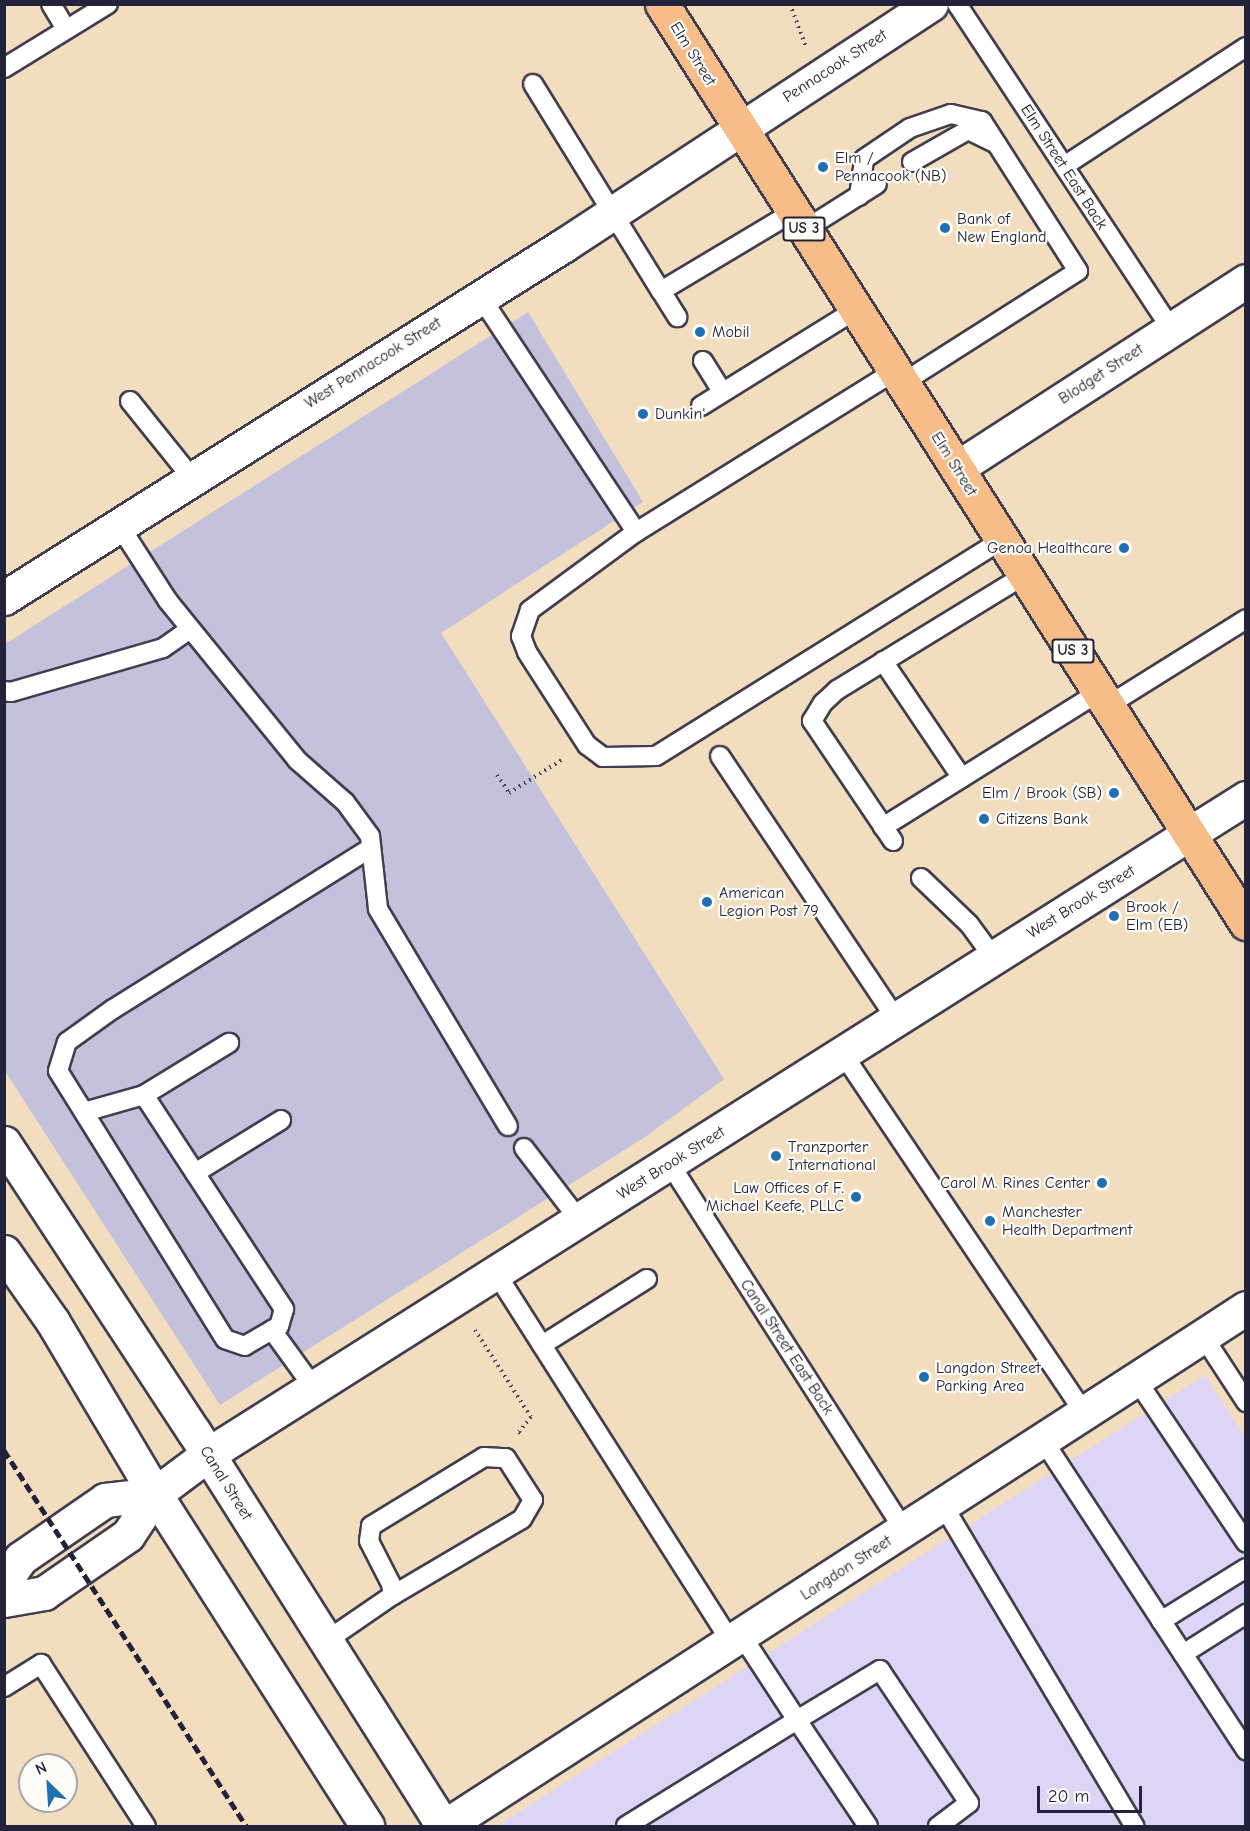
<!DOCTYPE html>
<style>
body{margin:0}
#map{position:relative;width:1250px;height:1831px;overflow:hidden;background:#f2ddbe;font-family:"Comic Neue",sans-serif}
div>[style]{position:absolute}
[style*='--x']{left:calc(var(--x)*1px);top:calc(var(--y)*1px);width:calc(var(--w)*1px);rotate:calc(var(--a)*1deg)}
.built>*{inset:0;background:#ded5f6}
.industrial>*{inset:0;background:#c3c1dc}
.path>*{height:4px;margin-top:-2px;transform-origin:0;background:repeating-linear-gradient(90deg,#413e4f 0 1.5px,transparent 0 6px)}
.roads{filter:drop-shadow(2px 0 #413e4f) drop-shadow(-2px 0 #413e4f) drop-shadow(0 2px #413e4f) drop-shadow(0 -2px #413e4f)}
.service>*{height:18px;margin:-9px;padding:0 9px;transform-origin:9px;border-radius:9px;background:#fff}
.minor>*{height:33px;margin:-16.5px;padding:0 16.5px;transform-origin:16.5px;border-radius:16.5px;background:#fff}
.tertiary>*{height:33px;margin:-16.5px;padding:0 16.5px;transform-origin:16.5px;border-radius:16.5px;background:#fff}
.primary>*{height:33px;margin:-16.5px;padding:0 16.5px;transform-origin:16.5px;border-radius:16.5px;background:#f7bd88}
.rail>*{height:4.5px;margin-top:-2.25px;transform-origin:0;background:repeating-linear-gradient(90deg,#22223b 0 9px,transparent 0 13.5px)}
.dots>*{width:16px;height:16px;translate:-50% -50%;box-sizing:border-box;border:3px solid #fdfcf7;border-radius:50%}
span{translate:-50% -50%;white-space:nowrap;text-align:center;line-height:1.15;-webkit-text-stroke:4.5px #fdfcf7;paint-order:stroke}
.shield-label span{padding:2px 4px;background:#fdfcf7;border:2px solid;border-radius:4px;-webkit-text-stroke-width:0}
.shield-label{font-size:15px;color:#22223b;font-weight:700}
.street-label{font-size:16px;color:#22223b}
.poi-label{font-size:16px;color:#22223b}
.left{translate:0 -50%;text-align:left}
.right{translate:-100% -50%;text-align:right}
.frame{position:absolute;inset:0;border:6px solid #22223b;pointer-events:none}
.north{position:absolute;left:18px;top:1753px;width:60px;height:60px;box-sizing:border-box;background:#fdfcf7;border:2px solid #a5a5ac;border-radius:50%;rotate:335deg;font-size:16px;font-weight:700;line-height:24px;text-align:center;color:#22223b}
.north::after{content:'';display:block;margin:auto;width:21px;height:27px;background:#1f6fb2;clip-path:polygon(50% 0,100% 100%,50% 72%,0 100%)}
.scale{position:absolute;left:1037px;top:1786px;width:105px;height:27px;box-sizing:border-box;border:3px solid #22223b;border-top:0;padding-left:8px;font-size:18px;line-height:21px;white-space:nowrap;color:#22223b;-webkit-text-stroke:4px #fdfcf7;paint-order:stroke}
</style>
<div id="map">
<div class="built">
<div style="clip-path:polygon(1205px 1375px,1245px 1437px,1245px 1826px,497px 1826px)"></div>
</div>
<div class="industrial">
<div style="clip-path:polygon(528px 312px,643px 502px,441px 633px,724px 1079px,645px 1137px,220px 1405px,5px 1071px,5px 644px)"></div>
</div>
<div class="path">
<div style="--x:790;--y:4;--w:46;--a:69.6"></div>
<div style="--x:497;--y:775;--w:22;--a:56"></div>
<div style="--x:509;--y:793;--w:64;--a:-32.2"></div>
<div style="--x:475;--y:1330;--w:103;--a:57.2"></div>
<div style="--x:531;--y:1417;--w:19;--a:129"></div>
<div style="--x:519;--y:1432;--w:4;--a:45"></div>
</div>
<div class="roads">
<div class="service">
<div style="--x:51;--y:4;--w:29;--a:59"></div>
<div style="--x:957;--y:4;--w:389;--a:56.6"></div>
<div style="--x:4;--y:68;--w:122;--a:-31.6"></div>
<div style="--x:533;--y:84;--w:243;--a:58.3"></div>
<div style="--x:661;--y:291;--w:154;--a:-30.9"></div>
<div style="--x:912;--y:162;--w:64;--a:-29.7"></div>
<div style="--x:968;--y:130;--w:32;--a:26"></div>
<div style="--x:1064;--y:166;--w:217;--a:-33.2"></div>
<div style="--x:859;--y:196;--w:37;--a:-82"></div>
<div style="--x:864;--y:159;--w:55;--a:-34"></div>
<div style="--x:910;--y:128;--w:43;--a:-18.9"></div>
<div style="--x:951;--y:114;--w:32;--a:13"></div>
<div style="--x:982;--y:121;--w:178;--a:57.4"></div>
<div style="--x:1078;--y:271;--w:209;--a:147.5"></div>
<div style="--x:804;--y:230;--w:86;--a:-32.2"></div>
<div style="--x:661;--y:291;--w:31;--a:58"></div>
<div style="--x:480;--y:296;--w:283;--a:56.5"></div>
<div style="--x:703;--y:361;--w:36;--a:58"></div>
<div style="--x:895;--y:371;--w:305;--a:148.1"></div>
<div style="--x:636;--y:532;--w:132;--a:143.7"></div>
<div style="--x:530;--y:610;--w:28;--a:109"></div>
<div style="--x:521;--y:636;--w:17;--a:69"></div>
<div style="--x:527;--y:652;--w:111;--a:57.2"></div>
<div style="--x:587;--y:745;--w:20;--a:37"></div>
<div style="--x:603;--y:757;--w:53;--a:-1.1"></div>
<div style="--x:656;--y:756;--w:408;--a:-32"></div>
<div style="--x:130;--y:401;--w:99;--a:51.2"></div>
<div style="--x:701;--y:406;--w:181;--a:-31.9"></div>
<div style="--x:119;--y:525;--w:90;--a:57.2"></div>
<div style="--x:168;--y:601;--w:205;--a:50.9"></div>
<div style="--x:297;--y:760;--w:64;--a:41.2"></div>
<div style="--x:345;--y:802;--w:42;--a:53.7"></div>
<div style="--x:370;--y:836;--w:73;--a:83.7"></div>
<div style="--x:378;--y:909;--w:253;--a:59.1"></div>
<div style="--x:883;--y:661;--w:141;--a:56"></div>
<div style="--x:4;--y:691;--w:7;--a:8"></div>
<div style="--x:11;--y:692;--w:158;--a:-16.1"></div>
<div style="--x:163;--y:648;--w:33;--a:-35"></div>
<div style="--x:1107;--y:706;--w:164;--a:-32"></div>
<div style="--x:720;--y:756;--w:318;--a:56.2"></div>
<div style="--x:883;--y:827;--w:255;--a:-32"></div>
<div style="--x:893;--y:841;--w:145;--a:-124"></div>
<div style="--x:812;--y:721;--w:21;--a:-59"></div>
<div style="--x:823;--y:703;--w:19;--a:-43"></div>
<div style="--x:837;--y:690;--w:220;--a:-31.5"></div>
<div style="--x:921;--y:878;--w:66;--a:43.8"></div>
<div style="--x:969;--y:924;--w:42;--a:53.7"></div>
<div style="--x:843;--y:1054;--w:432;--a:56.1"></div>
<div style="--x:144;--y:1095;--w:100;--a:-31.5"></div>
<div style="--x:84;--y:1112;--w:62;--a:-15.8"></div>
<div style="--x:144;--y:1095;--w:256;--a:56.8"></div>
<div style="--x:284;--y:1309;--w:18;--a:106"></div>
<div style="--x:279;--y:1326;--w:39;--a:150"></div>
<div style="--x:245;--y:1346;--w:21;--a:-161"></div>
<div style="--x:225;--y:1339;--w:316;--a:-121.9"></div>
<div style="--x:58;--y:1071;--w:30;--a:-73"></div>
<div style="--x:67;--y:1042;--w:57;--a:-35.7"></div>
<div style="--x:113;--y:1009;--w:304;--a:-32"></div>
<div style="--x:524;--y:1148;--w:92;--a:52.5"></div>
<div style="--x:670;--y:1164;--w:436;--a:57.4"></div>
<div style="--x:195;--y:1173;--w:101;--a:-31.6"></div>
<div style="--x:496;--y:1273;--w:437;--a:57.5"></div>
<div style="--x:272;--y:1330;--w:72;--a:54.1"></div>
<div style="--x:1203;--y:1336;--w:79;--a:56.9"></div>
<div style="--x:542;--y:1345;--w:124;--a:-32.2"></div>
<div style="--x:1136;--y:1379;--w:197;--a:56.1"></div>
<div style="--x:1043;--y:1440;--w:371;--a:56.8"></div>
<div style="--x:943;--y:1505;--w:374;--a:59.2"></div>
<div style="--x:1161;--y:1621;--w:100;--a:-31.9"></div>
<div style="--x:326;--y:1641;--w:81;--a:-34.5"></div>
<div style="--x:393;--y:1595;--w:11;--a:-100"></div>
<div style="--x:391;--y:1584;--w:48;--a:-117.1"></div>
<div style="--x:369;--y:1541;--w:15;--a:-82"></div>
<div style="--x:371;--y:1526;--w:132;--a:-31.4"></div>
<div style="--x:484;--y:1457;--w:22;--a:3"></div>
<div style="--x:506;--y:1458;--w:50;--a:57.3"></div>
<div style="--x:533;--y:1500;--w:22;--a:120"></div>
<div style="--x:522;--y:1519;--w:150;--a:149.5"></div>
<div style="--x:1183;--y:1654;--w:75;--a:-32.4"></div>
<div style="--x:4;--y:1687;--w:44;--a:-31.9"></div>
<div style="--x:41;--y:1664;--w:193;--a:57.1"></div>
<div style="--x:626;--y:1826;--w:201;--a:-31.8"></div>
<div style="--x:797;--y:1720;--w:100;--a:-123.2"></div>
<div style="--x:868;--y:1826;--w:128;--a:-123.8"></div>
<div style="--x:797;--y:1720;--w:97;--a:-31.1"></div>
<div style="--x:880;--y:1670;--w:160;--a:56.2"></div>
<div style="--x:969;--y:1803;--w:39;--a:143"></div>
</div>
<div class="minor">
<div style="--x:957;--y:468;--w:344;--a:-32.9"></div>
<div style="--x:4;--y:598;--w:662;--a:-32.23"></div>
<div style="--x:564;--y:245;--w:439;--a:-33.3"></div>
<div style="--x:4;--y:1582;--w:29;--a:-55"></div>
<div style="--x:21;--y:1558;--w:102;--a:-34.6"></div>
<div style="--x:105;--y:1500;--w:50;--a:-6.8"></div>
<div style="--x:4;--y:1600;--w:41;--a:-9.9"></div>
<div style="--x:44;--y:1593;--w:102;--a:-34.6"></div>
<div style="--x:128;--y:1535;--w:49;--a:-56.6"></div>
<div style="--x:155;--y:1494;--w:65;--a:-36.9"></div>
<div style="--x:207;--y:1455;--w:1229;--a:-32.31"></div>
<div style="--x:445;--y:1826;--w:954;--a:-32.89"></div>
</div>
<div class="tertiary">
<div style="--x:4;--y:1143;--w:346;--a:56.7"></div>
<div style="--x:194;--y:1432;--w:466;--a:57.7"></div>
<div style="--x:4;--y:1252;--w:85;--a:55"></div>
<div style="--x:53;--y:1322;--w:200;--a:59.3"></div>
<div style="--x:155;--y:1494;--w:394;--a:57.4"></div>
</div>
<div class="primary">
<div style="--x:662;--y:4;--w:1089;--a:57.57"></div>
</div>
</div>
<div class="rail">
<div style="--x:4;--y:1450;--w:447;--a:57.2"></div>
</div>
<div class="dots">
<div style="left:823px;top:167px;background:#1f6fb2"></div>
<div style="left:945px;top:228px;background:#1f6fb2"></div>
<div style="left:700px;top:332px;background:#1f6fb2"></div>
<div style="left:643px;top:414px;background:#1f6fb2"></div>
<div style="left:1124px;top:548px;background:#1f6fb2"></div>
<div style="left:1114px;top:793px;background:#1f6fb2"></div>
<div style="left:984px;top:819px;background:#1f6fb2"></div>
<div style="left:707px;top:902px;background:#1f6fb2"></div>
<div style="left:1114px;top:916px;background:#1f6fb2"></div>
<div style="left:776px;top:1156px;background:#1f6fb2"></div>
<div style="left:1102px;top:1183px;background:#1f6fb2"></div>
<div style="left:856px;top:1197px;background:#1f6fb2"></div>
<div style="left:990px;top:1221px;background:#1f6fb2"></div>
<div style="left:924px;top:1377px;background:#1f6fb2"></div>
</div>
<div class="shield-label">
<span style="left:804px;top:229px">US 3</span>
<span style="left:1073px;top:651px">US 3</span>
</div>
<div class="street-label">
<span style="left:693px;top:54px;rotate:58deg">Elm Street</span>
<span style="left:835px;top:66px;rotate:-33deg">Pennacook Street</span>
<span style="left:1064px;top:167px;rotate:57deg">Elm Street East Back</span>
<span style="left:373px;top:363px;rotate:-32deg">West Pennacook Street</span>
<span style="left:1101px;top:374px;rotate:-33deg">Blodget Street</span>
<span style="left:954px;top:464px;rotate:58deg">Elm Street</span>
<span style="left:1081px;top:902px;rotate:-32deg">West Brook Street</span>
<span style="left:671px;top:1163px;rotate:-32deg">West Brook Street</span>
<span style="left:787px;top:1347px;rotate:57deg">Canal Street East Back</span>
<span style="left:226px;top:1483px;rotate:58deg">Canal Street</span>
<span style="left:846px;top:1568px;rotate:-33deg">Langdon Street</span>
</div>
<div class="poi-label">
<span class="left" style="left:835px;top:167px">Elm /<br>Pennacook (NB)</span>
<span class="left" style="left:957px;top:228px">Bank of<br>New England</span>
<span class="left" style="left:712px;top:332px">Mobil</span>
<span class="left" style="left:655px;top:414px">Dunkin'</span>
<span class="right" style="left:1112px;top:548px">Genoa Healthcare</span>
<span class="right" style="left:1102px;top:793px">Elm / Brook (SB)</span>
<span class="left" style="left:996px;top:819px">Citizens Bank</span>
<span class="left" style="left:719px;top:902px">American<br>Legion Post 79</span>
<span class="left" style="left:1126px;top:916px">Brook /<br>Elm (EB)</span>
<span class="left" style="left:788px;top:1156px">Tranzporter<br>International</span>
<span class="right" style="left:1090px;top:1183px">Carol M. Rines Center</span>
<span class="right" style="left:844px;top:1197px">Law Offices of F.<br>Michael Keefe, PLLC</span>
<span class="left" style="left:1002px;top:1221px">Manchester<br>Health Department</span>
<span class="left" style="left:936px;top:1377px">Langdon Street<br>Parking Area</span>
</div>
<div class="frame"></div>
<div class="north">N</div>
<div class="scale">20 m</div>
</div>
